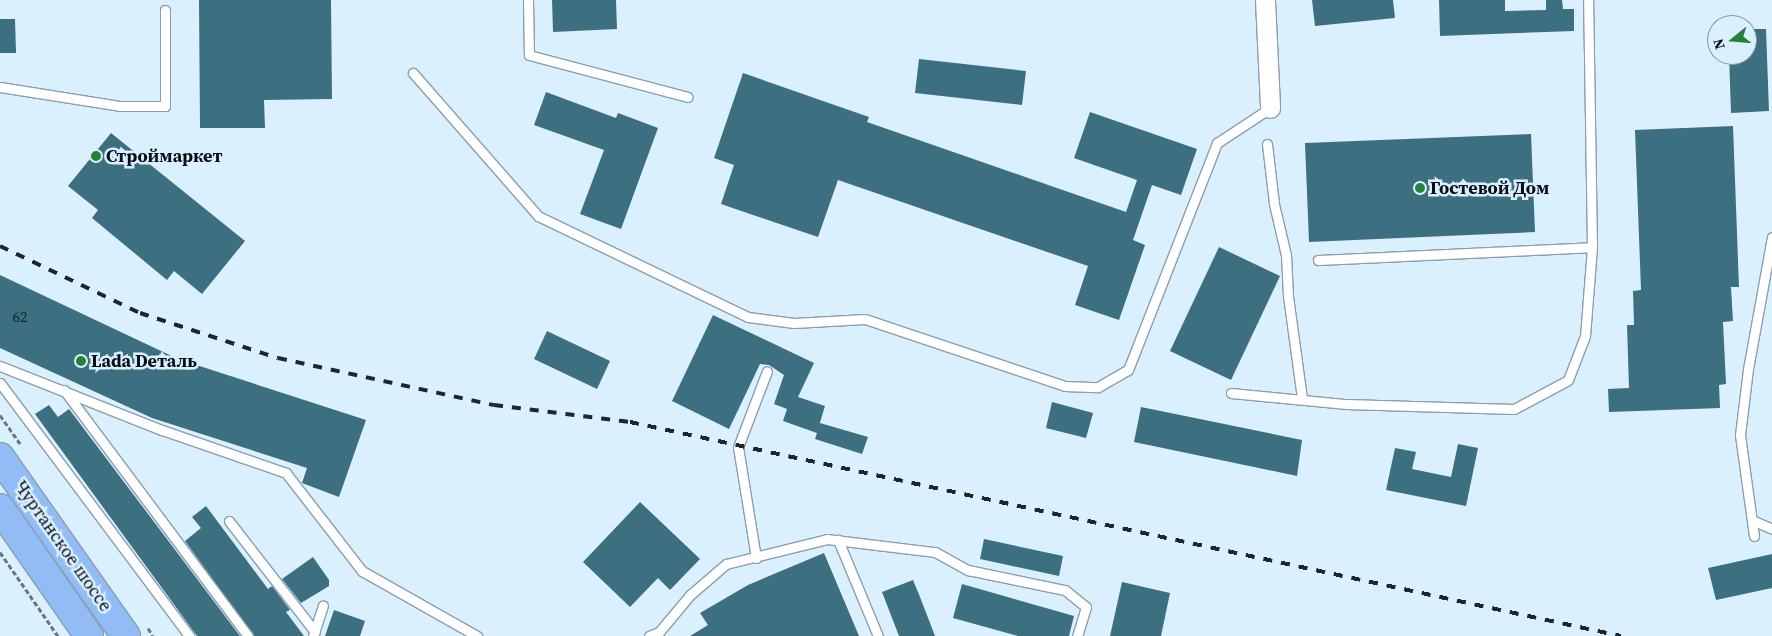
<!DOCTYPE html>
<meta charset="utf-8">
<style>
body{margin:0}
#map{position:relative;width:1772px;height:636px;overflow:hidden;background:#dbf0ff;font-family:"Source Serif 4",serif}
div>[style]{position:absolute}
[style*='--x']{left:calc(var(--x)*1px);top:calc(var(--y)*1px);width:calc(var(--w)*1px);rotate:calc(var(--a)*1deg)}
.building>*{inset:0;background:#3c6f7f}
.path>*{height:3px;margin-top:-1.5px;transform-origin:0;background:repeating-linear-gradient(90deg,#68767f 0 5px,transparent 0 7.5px)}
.roads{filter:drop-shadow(1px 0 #8b9eac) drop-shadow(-1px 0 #8b9eac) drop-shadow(0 1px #8b9eac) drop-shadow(0 -1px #8b9eac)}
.lane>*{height:9px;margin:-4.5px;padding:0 4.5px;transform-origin:4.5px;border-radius:4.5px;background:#fff}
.street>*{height:19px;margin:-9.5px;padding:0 9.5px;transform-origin:9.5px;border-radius:9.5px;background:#fff}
.primary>*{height:28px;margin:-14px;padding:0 14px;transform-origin:14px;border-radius:14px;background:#92bcf5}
.rail>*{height:4px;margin-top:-2px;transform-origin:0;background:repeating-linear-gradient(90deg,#1d262c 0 9px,transparent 0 18px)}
.dots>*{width:14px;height:14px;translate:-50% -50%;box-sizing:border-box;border:2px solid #dbf0ff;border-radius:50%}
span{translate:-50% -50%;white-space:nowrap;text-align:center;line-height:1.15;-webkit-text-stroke:5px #dbf0ff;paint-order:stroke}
.number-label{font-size:15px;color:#15272f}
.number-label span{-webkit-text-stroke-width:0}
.poi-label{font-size:18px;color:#080f14;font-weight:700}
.left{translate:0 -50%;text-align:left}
.street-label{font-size:18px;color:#080f14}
.north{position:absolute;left:1707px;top:15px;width:50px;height:50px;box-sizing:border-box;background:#dbf0ff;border:1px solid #8796a1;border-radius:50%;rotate:253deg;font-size:14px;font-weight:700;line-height:20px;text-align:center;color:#080f14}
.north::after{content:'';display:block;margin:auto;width:18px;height:22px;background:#238437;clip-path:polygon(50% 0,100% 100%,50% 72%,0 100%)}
</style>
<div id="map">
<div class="building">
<div style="clip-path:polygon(199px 0,331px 0,332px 99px,264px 100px,265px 128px,200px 128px)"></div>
<div style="clip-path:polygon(552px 0,616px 0,617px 29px,553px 32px)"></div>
<div style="clip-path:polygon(1312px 0,1393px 0,1395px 18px,1315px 26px)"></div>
<div style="clip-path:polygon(1439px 0,1505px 0,1505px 11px,1546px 10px,1546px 0,1562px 0,1563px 9px,1574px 9px,1574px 31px,1440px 36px)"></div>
<div style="clip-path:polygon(0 19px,15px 19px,16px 53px,0 53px)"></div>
<div style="clip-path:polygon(1747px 29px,1766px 29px,1769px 111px,1731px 113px,1729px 55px,1747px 55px)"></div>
<div style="clip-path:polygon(919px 59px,1026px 71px,1022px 105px,915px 93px)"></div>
<div style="clip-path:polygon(743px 73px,869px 117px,867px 122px,1126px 212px,1137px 180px,1074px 158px,1090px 112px,1197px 149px,1181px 195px,1152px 185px,1133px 240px,1145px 245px,1119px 320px,1075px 305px,1088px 266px,838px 180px,818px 237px,721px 204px,734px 165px,714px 158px)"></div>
<div style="clip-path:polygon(546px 92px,616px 118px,618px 113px,658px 128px,621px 229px,580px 214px,604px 150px,534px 125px)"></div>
<div style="clip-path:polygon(1733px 126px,1739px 287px,1731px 287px,1733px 321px,1723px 322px,1726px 384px,1719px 385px,1720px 408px,1609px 412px,1608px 389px,1629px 388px,1627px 325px,1634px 325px,1633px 291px,1641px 290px,1635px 130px)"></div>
<div style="clip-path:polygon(111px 133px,245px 241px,202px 294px,174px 271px,167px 280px,92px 218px,98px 210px,68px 186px)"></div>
<div style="clip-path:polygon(1531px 134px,1535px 232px,1309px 242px,1305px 143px)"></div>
<div style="clip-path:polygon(1219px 247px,1280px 276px,1231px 380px,1170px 351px)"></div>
<div style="clip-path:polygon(0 275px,178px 359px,366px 420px,339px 497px,302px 483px,307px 468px,152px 418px,0 348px)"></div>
<div style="clip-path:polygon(713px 315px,814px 363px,798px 397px,825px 406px,818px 429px,820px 423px,868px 437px,862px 454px,815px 439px,817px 433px,783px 421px,787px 409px,774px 404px,784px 375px,769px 365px,760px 364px,729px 429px,672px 401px)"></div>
<div style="clip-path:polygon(547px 331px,610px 361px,597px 389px,534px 359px)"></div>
<div style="clip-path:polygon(1052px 402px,1093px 413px,1086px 438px,1046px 428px)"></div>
<div style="clip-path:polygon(49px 405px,58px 417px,69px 409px,240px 636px,197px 636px,35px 414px)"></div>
<div style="clip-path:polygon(1141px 407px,1302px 440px,1297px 476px,1134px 442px)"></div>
<div style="clip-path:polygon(1458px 444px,1478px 448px,1466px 506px,1386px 490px,1395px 448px,1416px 452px,1412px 469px,1451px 477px)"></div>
<div style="clip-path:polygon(640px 502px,700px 559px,670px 590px,658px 578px,630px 607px,583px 562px)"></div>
<div style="clip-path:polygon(206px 506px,268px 589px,272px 586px,290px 610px,286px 612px,304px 636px,254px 636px,185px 541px,201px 528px,192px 517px)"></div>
<div style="clip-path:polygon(984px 539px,1063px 556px,1059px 576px,980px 559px)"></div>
<div style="clip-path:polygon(824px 553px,859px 636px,690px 636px,708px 625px,700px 613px,748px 585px)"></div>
<div style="clip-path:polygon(1772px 554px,1772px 588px,1716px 600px,1708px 568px)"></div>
<div style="clip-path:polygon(313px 557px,329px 580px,329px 586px,301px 603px,282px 579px)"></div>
<div style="clip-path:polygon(913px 580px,920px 597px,935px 636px,899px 636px,882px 592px)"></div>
<div style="clip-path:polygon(1122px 582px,1170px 593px,1161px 636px,1110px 636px)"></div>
<div style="clip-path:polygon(962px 584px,1074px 616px,1069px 636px,1018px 636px,953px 618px)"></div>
<div style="clip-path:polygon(334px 610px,365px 621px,360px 636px,325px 636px)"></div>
</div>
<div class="path">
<div style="--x:0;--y:415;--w:35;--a:55"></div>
<div style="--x:0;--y:552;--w:102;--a:55.4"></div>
<div style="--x:148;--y:628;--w:9;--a:58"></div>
</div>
<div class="roads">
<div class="lane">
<div style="--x:528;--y:0;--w:55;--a:89"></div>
<div style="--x:529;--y:55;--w:164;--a:14.8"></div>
<div style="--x:413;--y:73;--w:190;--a:48.8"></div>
<div style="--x:538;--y:216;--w:233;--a:25.7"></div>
<div style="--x:748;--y:317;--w:46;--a:7.4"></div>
<div style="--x:794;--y:323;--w:71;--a:-3.2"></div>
<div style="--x:865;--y:319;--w:211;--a:18.5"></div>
<div style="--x:1065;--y:386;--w:33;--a:2"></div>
<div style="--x:1098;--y:387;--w:34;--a:-30"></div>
<div style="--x:1128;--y:370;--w:244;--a:-68.6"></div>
<div style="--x:1217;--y:143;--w:64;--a:-33.4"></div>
<div style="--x:0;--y:87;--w:121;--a:9"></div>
<div style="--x:120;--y:106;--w:45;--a:0"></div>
<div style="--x:165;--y:106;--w:96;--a:-90"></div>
<div style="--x:1267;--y:144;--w:60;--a:83.3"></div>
<div style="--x:1274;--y:204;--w:52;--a:76.8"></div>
<div style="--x:1286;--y:255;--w:41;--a:87.2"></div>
<div style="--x:1288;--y:296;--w:103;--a:82.2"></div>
<div style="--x:1318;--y:260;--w:274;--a:-2.7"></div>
<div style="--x:0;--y:366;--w:174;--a:21.6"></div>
<div style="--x:162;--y:430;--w:131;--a:19.1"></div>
<div style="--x:286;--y:473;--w:124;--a:52.2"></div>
<div style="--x:362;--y:571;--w:132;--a:29.5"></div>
<div style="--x:0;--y:383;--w:316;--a:53.2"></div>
<div style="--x:64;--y:390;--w:307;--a:53.2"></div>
<div style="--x:1231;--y:393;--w:116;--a:5.5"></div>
<div style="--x:1346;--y:404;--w:168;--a:1.7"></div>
<div style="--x:1514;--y:409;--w:61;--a:-28.2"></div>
<div style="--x:1568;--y:380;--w:47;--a:-68.9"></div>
<div style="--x:1585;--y:336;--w:89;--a:-85.5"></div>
<div style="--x:1592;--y:247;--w:247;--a:-90.9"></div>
<div style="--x:1752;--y:520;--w:22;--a:24"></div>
<div style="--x:229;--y:521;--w:140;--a:52.2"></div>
<div style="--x:1754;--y:536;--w:102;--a:-97.9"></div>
<div style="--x:1740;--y:435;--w:66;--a:-83.1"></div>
<div style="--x:1748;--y:369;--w:134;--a:-79.7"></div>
<div style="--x:838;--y:540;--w:104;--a:67.4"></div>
<div style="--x:756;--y:558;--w:112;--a:-99.2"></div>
<div style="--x:738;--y:447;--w:81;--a:-69.1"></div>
<div style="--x:313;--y:636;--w:32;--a:-72"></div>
<div style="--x:649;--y:636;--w:11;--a:-22"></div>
<div style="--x:659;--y:632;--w:48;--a:-50"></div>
<div style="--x:690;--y:595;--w:48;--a:-40.7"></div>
<div style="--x:726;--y:564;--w:104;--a:-13.9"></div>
<div style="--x:827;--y:539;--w:109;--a:6.9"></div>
<div style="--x:935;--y:552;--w:38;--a:29"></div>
<div style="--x:968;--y:570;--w:99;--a:11.7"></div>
<div style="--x:1065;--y:590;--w:27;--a:39"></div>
<div style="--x:1086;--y:607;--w:30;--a:107"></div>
</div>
<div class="street">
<div style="--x:1265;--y:0;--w:108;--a:87.3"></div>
</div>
<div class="primary">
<div style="--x:0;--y:457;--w:219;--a:54.9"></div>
<div style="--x:0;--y:508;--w:156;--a:55.2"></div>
</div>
</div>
<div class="rail">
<div style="--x:0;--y:246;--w:155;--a:25.6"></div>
<div style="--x:140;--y:313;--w:145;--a:18.1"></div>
<div style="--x:278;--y:358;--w:221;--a:12.3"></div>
<div style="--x:494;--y:405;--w:137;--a:7.1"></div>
<div style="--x:630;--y:422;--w:1014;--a:12.19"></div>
</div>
<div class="dots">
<div style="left:96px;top:156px;background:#238437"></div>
<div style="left:1420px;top:188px;background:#238437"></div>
<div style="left:81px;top:361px;background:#238437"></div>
</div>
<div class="number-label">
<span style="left:20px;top:317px">62</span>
</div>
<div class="poi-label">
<span class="left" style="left:106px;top:156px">Строймаркет</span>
<span class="left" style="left:1430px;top:188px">Гостевой Дом</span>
<span class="left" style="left:91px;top:361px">Lada Dеталь</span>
</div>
<div class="street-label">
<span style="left:63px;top:546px;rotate:55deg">Чуртанское шоссе</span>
</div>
<div class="north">N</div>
</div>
